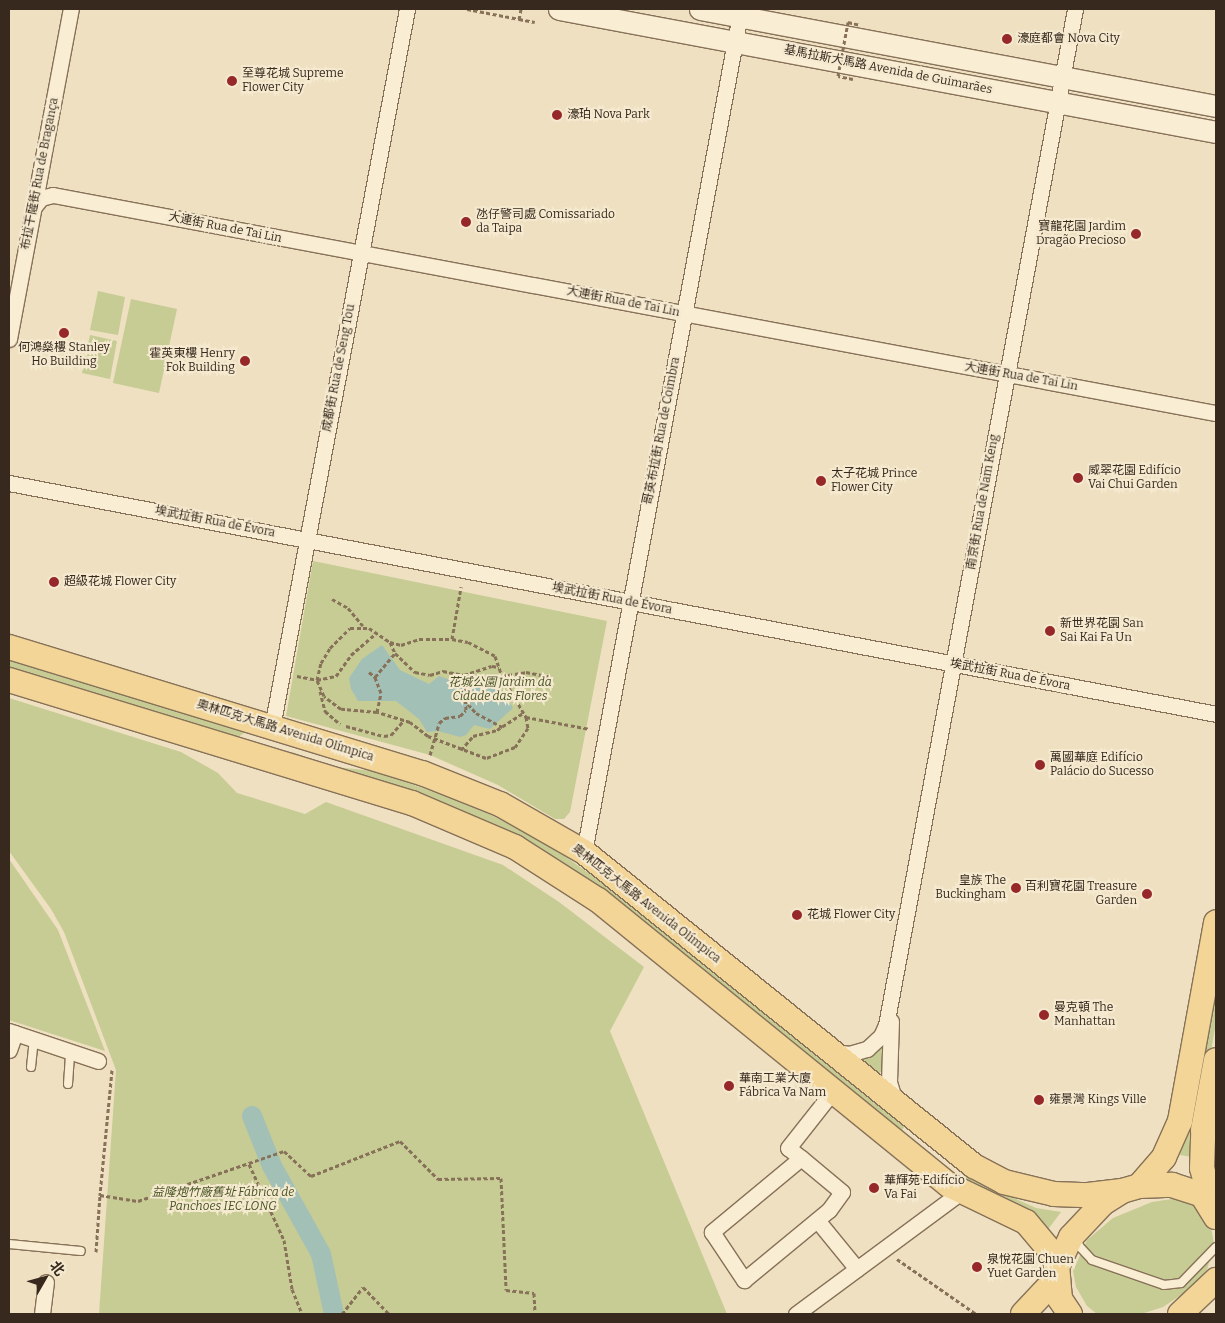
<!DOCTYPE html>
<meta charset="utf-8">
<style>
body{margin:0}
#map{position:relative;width:1225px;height:1323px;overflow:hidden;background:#eee0c0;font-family:Bitter,"Noto Sans SC",serif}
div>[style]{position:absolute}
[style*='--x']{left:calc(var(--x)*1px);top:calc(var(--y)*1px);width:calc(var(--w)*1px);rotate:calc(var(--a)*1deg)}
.green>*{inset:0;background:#c6cc94}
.water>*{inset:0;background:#a3c0b7}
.canal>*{height:20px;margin:-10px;padding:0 10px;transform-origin:10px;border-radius:10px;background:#a3c0b7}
.path>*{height:3px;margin-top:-1.5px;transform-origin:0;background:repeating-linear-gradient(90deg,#877158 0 4px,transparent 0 6.5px)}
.roads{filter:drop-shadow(1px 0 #877158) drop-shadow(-1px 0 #877158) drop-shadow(0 1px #877158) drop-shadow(0 -1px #877158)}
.lane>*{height:8px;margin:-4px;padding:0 4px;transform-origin:4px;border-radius:4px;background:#f9edd3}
.street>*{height:15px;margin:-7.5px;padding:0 7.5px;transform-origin:7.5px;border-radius:7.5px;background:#f9edd3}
.secondary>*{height:21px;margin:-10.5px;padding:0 10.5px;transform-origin:10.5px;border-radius:10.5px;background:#f9edd3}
.primary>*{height:24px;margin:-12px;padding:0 12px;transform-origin:12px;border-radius:12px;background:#f2d597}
.path-bridge>*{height:3px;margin-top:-1.5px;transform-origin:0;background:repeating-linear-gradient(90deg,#877158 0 4px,transparent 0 6.5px)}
.dots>*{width:14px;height:14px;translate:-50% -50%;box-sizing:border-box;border:2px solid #f5ead0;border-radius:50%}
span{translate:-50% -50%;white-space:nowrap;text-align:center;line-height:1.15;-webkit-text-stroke:4px #f5ead0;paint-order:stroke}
.poi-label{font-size:12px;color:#37291d}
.left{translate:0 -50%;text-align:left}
.right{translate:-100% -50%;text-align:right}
.street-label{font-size:12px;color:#37291d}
.park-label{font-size:12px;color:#475323;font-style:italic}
.frame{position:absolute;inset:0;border:10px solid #37291d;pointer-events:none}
.north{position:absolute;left:20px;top:1253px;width:50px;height:50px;-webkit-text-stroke:4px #f5ead0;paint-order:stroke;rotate:52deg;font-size:14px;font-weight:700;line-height:20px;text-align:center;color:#37291d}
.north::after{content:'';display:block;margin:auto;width:18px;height:22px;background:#37291d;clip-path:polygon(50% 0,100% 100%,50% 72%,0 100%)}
</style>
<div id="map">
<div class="green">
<div style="clip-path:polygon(98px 291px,125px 297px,118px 335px,90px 330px)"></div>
<div style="clip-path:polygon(131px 299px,177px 309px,159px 393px,113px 383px)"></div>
<div style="clip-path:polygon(90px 335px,117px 341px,110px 379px,82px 373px)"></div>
<div style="clip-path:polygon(313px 561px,607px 621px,570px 812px,564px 819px,555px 819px,498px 785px,430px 755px,286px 716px)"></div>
<div style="clip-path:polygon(9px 659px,244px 729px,244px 733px,237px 738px,9px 669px)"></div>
<div style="clip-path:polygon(9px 698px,181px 752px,218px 773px,237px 793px,305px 814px,326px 802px,503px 865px,559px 902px,644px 967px,610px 1031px,727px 1314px,99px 1314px,116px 1070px,64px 932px,51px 909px,9px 851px)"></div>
<div style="clip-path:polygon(292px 752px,335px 767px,374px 771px,471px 805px,542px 840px,607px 886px,905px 1126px,900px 1132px,544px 853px,499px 826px,423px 798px,290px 757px)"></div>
<div style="clip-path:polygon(9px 859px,58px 930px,105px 1051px,9px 1020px)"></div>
<div style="clip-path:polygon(1216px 962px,1216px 1023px,1192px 1157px,1180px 1155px)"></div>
<div style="clip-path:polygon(888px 1038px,883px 1070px,877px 1075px,862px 1060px)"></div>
<div style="clip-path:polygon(967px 1171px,1018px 1200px,1036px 1208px,1061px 1212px,1046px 1232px,1028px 1214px,962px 1178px)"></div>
<div style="clip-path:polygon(1172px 1199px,1186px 1201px,1201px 1210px,1211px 1227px,1214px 1244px,1207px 1270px,1190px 1289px,1163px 1307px,1141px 1314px,1097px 1314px,1087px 1306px,1076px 1287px,1073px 1271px,1087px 1240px,1113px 1218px,1152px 1202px)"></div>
</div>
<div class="water">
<div style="clip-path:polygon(382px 645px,400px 670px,429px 684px,439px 676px,465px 685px,479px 678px,495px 680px,513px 708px,490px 729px,474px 725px,466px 735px,460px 737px,438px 731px,427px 732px,419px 719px,396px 701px,358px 701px,351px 689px,349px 678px,362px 659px)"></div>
</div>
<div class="canal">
<div style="--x:252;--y:1116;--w:54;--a:68.2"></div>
<div style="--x:272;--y:1166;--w:101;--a:60.9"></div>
<div style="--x:321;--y:1254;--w:61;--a:77.8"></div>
</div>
<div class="path">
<div style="--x:467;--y:9;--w:53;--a:10.9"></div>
<div style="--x:521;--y:9;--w:10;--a:101"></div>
<div style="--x:519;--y:19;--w:16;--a:11"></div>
<div style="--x:332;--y:599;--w:18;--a:29"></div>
<div style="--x:348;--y:608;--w:23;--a:50"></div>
<div style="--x:452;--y:639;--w:53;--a:-80.2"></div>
<div style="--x:390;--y:642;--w:12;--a:66"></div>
<div style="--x:395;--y:653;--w:28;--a:44"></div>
<div style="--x:415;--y:672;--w:15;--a:11"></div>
<div style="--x:430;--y:675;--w:14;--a:-17"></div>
<div style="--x:443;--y:671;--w:21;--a:11"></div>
<div style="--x:369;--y:672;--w:8;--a:40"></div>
<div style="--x:297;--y:676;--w:20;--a:11"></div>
<div style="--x:317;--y:680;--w:19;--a:-12"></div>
<div style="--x:336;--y:676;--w:26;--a:-54"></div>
<div style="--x:351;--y:655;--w:33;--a:-41"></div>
<div style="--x:502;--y:676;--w:24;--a:-9"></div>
<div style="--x:526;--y:672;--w:26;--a:11"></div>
<div style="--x:320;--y:691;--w:21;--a:76"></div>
<div style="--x:325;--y:711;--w:20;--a:41"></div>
<div style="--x:468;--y:704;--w:12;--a:48"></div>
<div style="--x:476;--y:713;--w:30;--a:28"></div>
<div style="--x:377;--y:712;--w:19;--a:-78"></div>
<div style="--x:381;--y:693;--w:17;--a:-111"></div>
<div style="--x:375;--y:677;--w:31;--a:-50"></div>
<div style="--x:526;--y:717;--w:11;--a:80"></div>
<div style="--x:528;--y:728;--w:23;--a:124"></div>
<div style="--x:515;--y:747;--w:31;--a:159"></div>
<div style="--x:486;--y:758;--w:62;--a:-159.2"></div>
<div style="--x:428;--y:736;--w:23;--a:-142"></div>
<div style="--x:410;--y:722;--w:34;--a:-163"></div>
<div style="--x:377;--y:712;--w:36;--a:-175"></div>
<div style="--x:341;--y:709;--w:21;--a:-143"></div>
<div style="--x:324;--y:696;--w:17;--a:-114"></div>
<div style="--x:317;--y:680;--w:17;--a:-77"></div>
<div style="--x:321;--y:663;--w:17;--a:-59"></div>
<div style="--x:330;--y:648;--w:28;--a:-45"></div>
<div style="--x:350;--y:628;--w:19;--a:0"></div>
<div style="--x:369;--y:628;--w:25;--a:34"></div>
<div style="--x:390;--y:642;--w:11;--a:15"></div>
<div style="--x:401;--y:645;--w:19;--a:-18"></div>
<div style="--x:419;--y:639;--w:33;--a:0"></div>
<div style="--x:452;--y:639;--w:16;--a:11"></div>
<div style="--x:468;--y:642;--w:30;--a:27"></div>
<div style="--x:495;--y:656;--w:21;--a:71"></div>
<div style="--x:502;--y:676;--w:48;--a:59.7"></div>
<div style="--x:526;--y:717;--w:65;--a:10.6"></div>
<div style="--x:346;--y:726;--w:39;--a:15"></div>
<div style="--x:384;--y:736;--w:7;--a:-8"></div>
<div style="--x:391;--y:735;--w:20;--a:-49"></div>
<div style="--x:461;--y:750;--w:18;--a:-49"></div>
<div style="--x:473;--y:736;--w:25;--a:-14"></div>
<div style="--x:497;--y:730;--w:31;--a:-33"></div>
<div style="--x:430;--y:755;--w:33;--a:-74"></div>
<div style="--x:439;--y:723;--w:8;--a:-40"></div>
<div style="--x:445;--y:718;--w:15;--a:-8"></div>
<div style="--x:460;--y:716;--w:8;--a:-45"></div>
<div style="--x:466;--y:710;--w:35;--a:-93"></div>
<div style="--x:464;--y:675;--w:29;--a:-18"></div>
<div style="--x:492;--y:666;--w:7;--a:8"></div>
<div style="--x:112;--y:1070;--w:126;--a:95.5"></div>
<div style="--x:100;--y:1195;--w:38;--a:9"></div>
<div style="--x:138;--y:1201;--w:154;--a:-18.9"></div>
<div style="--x:284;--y:1151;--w:37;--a:43"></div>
<div style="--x:311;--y:1176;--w:96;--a:-21.5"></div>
<div style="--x:400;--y:1141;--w:54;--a:45"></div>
<div style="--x:438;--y:1179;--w:63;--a:-0.9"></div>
<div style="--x:501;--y:1178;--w:112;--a:87.4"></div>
<div style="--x:506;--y:1290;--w:28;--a:6"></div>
<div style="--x:534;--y:1293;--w:21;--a:87"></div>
<div style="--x:249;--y:1164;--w:84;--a:65.3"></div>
<div style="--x:284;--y:1240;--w:50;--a:80.7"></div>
<div style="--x:292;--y:1289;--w:27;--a:68"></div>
<div style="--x:96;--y:1252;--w:57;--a:-86"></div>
<div style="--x:897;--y:1259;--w:96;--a:34.8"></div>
<div style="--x:342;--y:1314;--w:34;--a:-52"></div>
<div style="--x:363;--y:1287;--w:37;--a:46"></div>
</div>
<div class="roads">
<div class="lane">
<div style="--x:31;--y:1067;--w:27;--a:-84"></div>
<div style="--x:68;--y:1084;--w:32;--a:-86"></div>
<div style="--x:1077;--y:1238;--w:8;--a:76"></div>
<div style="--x:1079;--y:1246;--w:19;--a:47"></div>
<div style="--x:1092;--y:1260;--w:76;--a:19.1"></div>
<div style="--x:1164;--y:1285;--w:17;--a:-7"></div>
<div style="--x:1181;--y:1283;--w:50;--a:-45.8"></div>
<div style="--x:9;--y:1244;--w:72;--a:5.6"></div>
</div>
<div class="street">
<div style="--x:34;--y:207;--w:11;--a:-52"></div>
<div style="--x:41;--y:198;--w:12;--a:-14"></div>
<div style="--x:53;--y:195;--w:1183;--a:10.62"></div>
<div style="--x:9;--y:339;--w:336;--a:-79.4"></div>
<div style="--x:9;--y:483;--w:1229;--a:10.83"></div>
<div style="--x:272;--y:727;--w:731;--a:-79.35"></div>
<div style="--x:584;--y:852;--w:857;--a:-79.45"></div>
<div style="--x:891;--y:1021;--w:61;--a:91.9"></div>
<div style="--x:889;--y:1082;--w:21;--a:73"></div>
<div style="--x:9;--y:1031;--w:94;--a:18.6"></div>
<div style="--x:9;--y:1050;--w:18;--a:-71"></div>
<div style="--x:835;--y:1052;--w:14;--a:8"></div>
<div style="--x:849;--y:1054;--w:19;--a:-16"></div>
<div style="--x:867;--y:1049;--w:19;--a:-43"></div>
<div style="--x:881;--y:1036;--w:12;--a:-66"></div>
<div style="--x:886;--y:1025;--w:1033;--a:-79.46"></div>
<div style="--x:801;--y:1158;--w:116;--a:140.3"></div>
<div style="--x:712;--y:1232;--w:58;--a:56.3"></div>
<div style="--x:744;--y:1280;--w:110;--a:-39.5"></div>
<div style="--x:829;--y:1210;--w:22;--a:-54"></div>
<div style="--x:842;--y:1192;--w:53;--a:-140.3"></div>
<div style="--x:801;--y:1158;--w:16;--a:-142"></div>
<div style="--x:788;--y:1148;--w:73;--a:-51.7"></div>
<div style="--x:817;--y:1220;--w:63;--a:50.8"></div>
<div style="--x:42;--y:1314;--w:32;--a:-83"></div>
<div style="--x:796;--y:1314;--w:207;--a:-36.5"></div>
</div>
<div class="secondary">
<div style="--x:559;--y:9;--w:668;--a:10.6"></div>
<div style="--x:700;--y:9;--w:525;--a:10.65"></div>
</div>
<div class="primary">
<div style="--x:9;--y:647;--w:432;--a:17"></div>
<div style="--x:422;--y:773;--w:84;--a:21.7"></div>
<div style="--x:500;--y:804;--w:97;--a:29.7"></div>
<div style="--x:584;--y:852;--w:501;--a:38.84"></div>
<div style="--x:974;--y:1166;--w:34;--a:28"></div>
<div style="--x:1004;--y:1182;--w:51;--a:13.5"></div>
<div style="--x:1054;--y:1194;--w:34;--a:2"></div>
<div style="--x:1088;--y:1195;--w:34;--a:-7"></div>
<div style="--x:9;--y:680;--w:421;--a:17"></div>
<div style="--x:412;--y:803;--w:112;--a:23.1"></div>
<div style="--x:515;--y:847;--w:98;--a:32.6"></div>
<div style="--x:598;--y:900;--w:452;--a:39.1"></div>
<div style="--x:949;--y:1185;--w:85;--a:25.7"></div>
<div style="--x:1026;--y:1222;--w:40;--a:50"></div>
<div style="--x:1052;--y:1253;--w:15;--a:70"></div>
<div style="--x:1139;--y:1186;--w:38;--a:-49"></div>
<div style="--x:1164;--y:1157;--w:39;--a:-66"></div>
<div style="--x:1180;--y:1121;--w:202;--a:-79.7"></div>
<div style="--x:1213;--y:1208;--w:41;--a:-105.4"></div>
<div style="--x:1202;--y:1168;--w:38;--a:-88"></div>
<div style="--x:1203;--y:1130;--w:71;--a:-79.5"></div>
<div style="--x:1023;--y:1314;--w:48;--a:-46.7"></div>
<div style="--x:1070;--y:1314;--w:18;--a:-124"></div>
<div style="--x:1060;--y:1299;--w:32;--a:-95"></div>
<div style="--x:1057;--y:1267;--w:33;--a:-65"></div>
<div style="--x:1071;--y:1237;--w:47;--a:-46.7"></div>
<div style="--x:1103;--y:1203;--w:22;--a:-32"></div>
<div style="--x:1122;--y:1191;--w:18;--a:-16"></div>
<div style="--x:1139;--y:1186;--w:33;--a:-2"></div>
<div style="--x:1172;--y:1185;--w:32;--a:18"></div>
<div style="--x:1202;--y:1195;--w:26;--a:58"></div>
<div style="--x:1180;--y:1314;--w:50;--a:-43.4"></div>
</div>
</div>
<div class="path-bridge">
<div style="--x:853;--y:79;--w:15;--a:-169"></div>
<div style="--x:838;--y:76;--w:55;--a:-79.5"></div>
<div style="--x:848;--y:22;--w:12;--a:14"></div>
</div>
<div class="dots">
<div style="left:1007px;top:39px;background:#962829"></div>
<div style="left:232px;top:81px;background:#962829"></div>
<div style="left:557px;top:115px;background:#962829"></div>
<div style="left:466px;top:222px;background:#962829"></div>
<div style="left:1136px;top:234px;background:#962829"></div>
<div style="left:64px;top:333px;background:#962829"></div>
<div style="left:245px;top:361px;background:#962829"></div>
<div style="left:1078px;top:478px;background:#962829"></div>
<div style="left:821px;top:481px;background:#962829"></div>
<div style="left:54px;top:582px;background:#962829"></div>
<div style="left:1050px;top:631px;background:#962829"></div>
<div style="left:1040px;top:765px;background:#962829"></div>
<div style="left:1016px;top:888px;background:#962829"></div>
<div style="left:1147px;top:894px;background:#962829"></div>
<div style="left:797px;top:915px;background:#962829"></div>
<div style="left:1044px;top:1015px;background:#962829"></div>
<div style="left:729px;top:1086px;background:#962829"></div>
<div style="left:1039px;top:1100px;background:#962829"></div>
<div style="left:874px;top:1188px;background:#962829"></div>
<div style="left:977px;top:1267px;background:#962829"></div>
</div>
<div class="poi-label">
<span class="left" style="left:1017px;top:39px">濠庭都會 Nova City</span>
<span class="left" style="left:242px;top:81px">至尊花城 Supreme<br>Flower City</span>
<span class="left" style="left:567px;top:115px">濠珀 Nova Park</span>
<span class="left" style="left:476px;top:222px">氹仔警司處 Comissariado<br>da Taipa</span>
<span class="right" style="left:1126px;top:234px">寶龍花園 Jardim<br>Dragão Precioso</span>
<span style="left:64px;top:355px">何鴻燊樓 Stanley<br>Ho Building</span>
<span class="right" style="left:235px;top:361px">霍英東樓 Henry<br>Fok Building</span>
<span class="left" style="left:1088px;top:478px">威翠花園 Edifício<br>Vai Chui Garden</span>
<span class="left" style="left:831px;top:481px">太子花城 Prince<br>Flower City</span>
<span class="left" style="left:64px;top:582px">超級花城 Flower City</span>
<span class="left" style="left:1060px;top:631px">新世界花園 San<br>Sai Kai Fa Un</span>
<span class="left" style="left:1050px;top:765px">萬國華庭 Edifício<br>Palácio do Sucesso</span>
<span class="right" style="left:1006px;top:888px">皇族 The<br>Buckingham</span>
<span class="right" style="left:1137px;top:894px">百利寶花園 Treasure<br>Garden</span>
<span class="left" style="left:807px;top:915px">花城 Flower City</span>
<span class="left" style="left:1054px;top:1015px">曼克頓 The<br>Manhattan</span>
<span class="left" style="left:739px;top:1086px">華南工業大廈<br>Fábrica Va Nam</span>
<span class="left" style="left:1049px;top:1100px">雍景灣 Kings Ville</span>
<span class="left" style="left:884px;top:1188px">華輝苑 Edifício<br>Va Fai</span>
<span class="left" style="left:987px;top:1267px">泉悅花園 Chuen<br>Yuet Garden</span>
</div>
<div class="street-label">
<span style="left:888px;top:70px;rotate:11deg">基馬拉斯大馬路 Avenida de Guimarães</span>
<span style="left:40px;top:174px;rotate:-79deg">布拉干薩街 Rua de Bragança</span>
<span style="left:225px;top:228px;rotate:11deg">大連街 Rua de Tai Lin</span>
<span style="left:623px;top:302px;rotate:11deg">大連街 Rua de Tai Lin</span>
<span style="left:339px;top:368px;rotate:-79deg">成都街 Rua de Seng Tou</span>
<span style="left:1021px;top:377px;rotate:10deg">大連街 Rua de Tai Lin</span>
<span style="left:662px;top:431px;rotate:-79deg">哥英布拉街 Rua de Coimbra</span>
<span style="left:983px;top:502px;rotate:-80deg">南京街 Rua de Nam Keng</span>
<span style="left:215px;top:522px;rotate:11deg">埃武拉街 Rua de Évora</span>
<span style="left:612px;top:599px;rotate:11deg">埃武拉街 Rua de Évora</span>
<span style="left:1010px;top:675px;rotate:11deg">埃武拉街 Rua de Évora</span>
<span style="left:285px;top:731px;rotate:17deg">奧林匹克大馬路 Avenida Olímpica</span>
<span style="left:646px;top:904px;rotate:38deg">奧林匹克大馬路 Avenida Olímpica</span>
</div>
<div class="park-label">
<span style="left:500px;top:690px">花城公園 Jardim da<br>Cidade das Flores</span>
<span style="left:223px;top:1200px">益隆炮竹廠舊址 Fábrica de<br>Panchoes IEC LONG</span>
</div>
<div class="frame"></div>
<div class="north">北</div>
</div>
